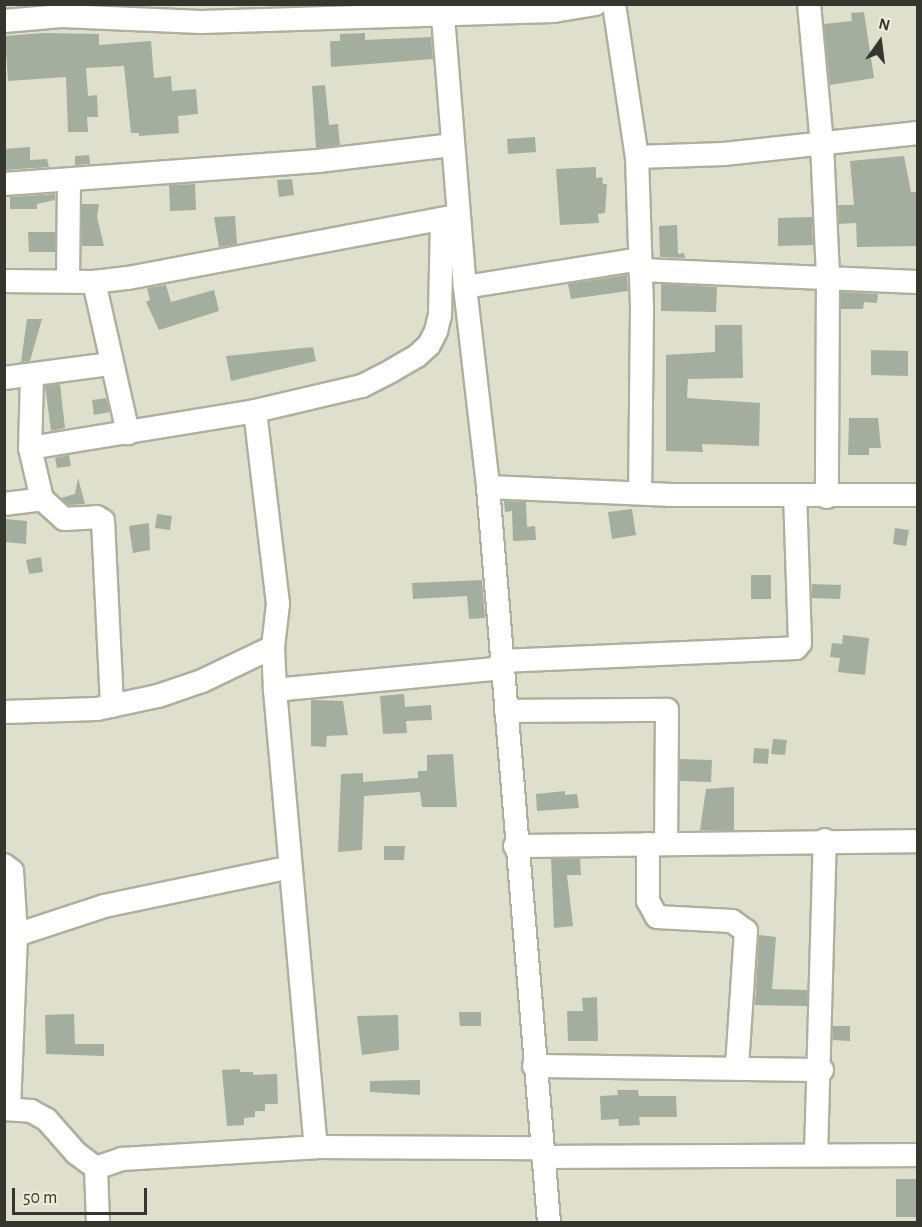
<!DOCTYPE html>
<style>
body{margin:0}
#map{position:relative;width:922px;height:1227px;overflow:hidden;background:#dee0cd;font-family:"Alegreya Sans",sans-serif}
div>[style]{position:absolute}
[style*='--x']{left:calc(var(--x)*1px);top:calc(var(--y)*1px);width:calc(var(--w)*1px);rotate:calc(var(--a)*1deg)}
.building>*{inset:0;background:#a3ae9e}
.roads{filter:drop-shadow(2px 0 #aeb09d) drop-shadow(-2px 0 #aeb09d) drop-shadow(0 2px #aeb09d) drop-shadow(0 -2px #aeb09d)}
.minor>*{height:22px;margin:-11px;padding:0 11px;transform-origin:11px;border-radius:11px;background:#fff}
span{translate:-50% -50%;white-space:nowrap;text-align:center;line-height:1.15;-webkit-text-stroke:5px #ebedda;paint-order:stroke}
.frame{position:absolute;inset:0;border:6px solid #35362e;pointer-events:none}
.north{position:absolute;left:850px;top:12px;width:60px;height:60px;-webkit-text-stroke:4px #ebedda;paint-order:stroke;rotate:14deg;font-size:16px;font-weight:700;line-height:24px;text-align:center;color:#35362e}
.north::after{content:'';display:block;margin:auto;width:21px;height:27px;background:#35362e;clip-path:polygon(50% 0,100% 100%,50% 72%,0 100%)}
.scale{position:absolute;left:12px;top:1188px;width:135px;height:27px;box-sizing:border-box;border:3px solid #35362e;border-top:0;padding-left:8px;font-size:18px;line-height:21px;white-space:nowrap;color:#35362e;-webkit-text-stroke:4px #ebedda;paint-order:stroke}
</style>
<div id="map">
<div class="building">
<div style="clip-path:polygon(864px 12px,874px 78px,830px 85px,824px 24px,852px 21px,851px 13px)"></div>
<div style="clip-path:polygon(43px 33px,99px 34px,99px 45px,151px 41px,154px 78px,171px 76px,172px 91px,196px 89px,198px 114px,178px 116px,179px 133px,139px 136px,139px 133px,131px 133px,124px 66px,86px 68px,88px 96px,97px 95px,98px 117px,87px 117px,88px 132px,68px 132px,66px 77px,8px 81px,5px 36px)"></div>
<div style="clip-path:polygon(365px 33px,365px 40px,431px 37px,433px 59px,331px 67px,330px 41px,340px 41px,340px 34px)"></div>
<div style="clip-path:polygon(325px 85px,329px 125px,338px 124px,340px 145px,316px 148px,312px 86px)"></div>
<div style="clip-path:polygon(535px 137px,536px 152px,508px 154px,507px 139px)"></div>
<div style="clip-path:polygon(30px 147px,30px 160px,47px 159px,49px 167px,4px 170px,4px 149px)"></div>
<div style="clip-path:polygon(89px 155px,90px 164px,75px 165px,75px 156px)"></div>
<div style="clip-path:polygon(904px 156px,911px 192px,918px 192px,918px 246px,857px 247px,856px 223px,839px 224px,838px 205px,854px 205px,850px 161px)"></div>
<div style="clip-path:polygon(596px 167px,596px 178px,602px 177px,603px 184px,607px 184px,605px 213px,598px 214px,599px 223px,560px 225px,556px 169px)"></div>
<div style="clip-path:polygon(292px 179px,294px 195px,279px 197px,277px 180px)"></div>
<div style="clip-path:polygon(195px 184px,196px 210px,170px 211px,169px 185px)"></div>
<div style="clip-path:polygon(55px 194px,55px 200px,37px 204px,37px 209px,10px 209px,10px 197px)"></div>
<div style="clip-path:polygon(82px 204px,99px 204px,97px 217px,104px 246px,82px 246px)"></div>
<div style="clip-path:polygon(235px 216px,237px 244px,219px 247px,214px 217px)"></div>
<div style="clip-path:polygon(812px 217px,813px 245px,778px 246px,778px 218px)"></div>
<div style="clip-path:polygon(677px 225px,678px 254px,684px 253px,685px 258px,660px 257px,659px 226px)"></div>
<div style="clip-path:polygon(28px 232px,55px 232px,55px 252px,29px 252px)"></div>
<div style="clip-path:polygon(627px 275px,628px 291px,571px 299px,568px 284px)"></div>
<div style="clip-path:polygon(661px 284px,717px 287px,716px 312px,661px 311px)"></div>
<div style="clip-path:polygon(166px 285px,171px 302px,214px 290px,219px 311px,159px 330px,146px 302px,150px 300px,147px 288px)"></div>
<div style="clip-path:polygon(841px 292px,878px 294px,877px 303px,864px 302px,863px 309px,841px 309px)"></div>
<div style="clip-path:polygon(27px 319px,42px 319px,30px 361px,21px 362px)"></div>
<div style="clip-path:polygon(715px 325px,742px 325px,743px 378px,688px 379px,687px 398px,760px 403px,759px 446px,702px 444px,703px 452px,666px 451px,666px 355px,715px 352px)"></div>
<div style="clip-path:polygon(313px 347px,316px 361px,231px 381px,226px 356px)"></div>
<div style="clip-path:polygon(871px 350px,908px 351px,908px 376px,871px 375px)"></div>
<div style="clip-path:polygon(60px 384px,65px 428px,51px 431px,45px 386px)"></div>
<div style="clip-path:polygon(106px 398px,110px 412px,94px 415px,92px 400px)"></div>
<div style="clip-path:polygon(849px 418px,878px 418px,881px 448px,869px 448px,869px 455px,848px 455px)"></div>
<div style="clip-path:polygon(69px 455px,71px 466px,57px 468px,55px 458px)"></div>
<div style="clip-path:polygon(78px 478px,85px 504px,69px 505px,61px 498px,75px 494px)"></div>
<div style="clip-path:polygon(504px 501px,526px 502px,527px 527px,535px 526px,536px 540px,513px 541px,512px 511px,505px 512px)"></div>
<div style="clip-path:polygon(632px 509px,636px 535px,612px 539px,608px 512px)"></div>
<div style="clip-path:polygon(157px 514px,172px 516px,170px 530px,155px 528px)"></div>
<div style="clip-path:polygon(5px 519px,27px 521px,26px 544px,4px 542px)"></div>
<div style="clip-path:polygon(149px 523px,150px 550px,133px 553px,129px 526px)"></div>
<div style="clip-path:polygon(895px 528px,909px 530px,906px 546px,893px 544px)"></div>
<div style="clip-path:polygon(41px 557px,43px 572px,29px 574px,26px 560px)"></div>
<div style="clip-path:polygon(751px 575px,771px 575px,771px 599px,751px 599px)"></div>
<div style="clip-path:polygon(482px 580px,485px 618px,469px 619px,467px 596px,413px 599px,412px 583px)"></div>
<div style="clip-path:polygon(812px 584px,841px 585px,840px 599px,812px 598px)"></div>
<div style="clip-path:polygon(843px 635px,869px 638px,865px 675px,838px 672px,840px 658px,830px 657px,832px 643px,842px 644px)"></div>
<div style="clip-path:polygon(404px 694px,405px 707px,431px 705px,432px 720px,406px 721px,407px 733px,383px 734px,380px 696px)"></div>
<div style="clip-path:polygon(311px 700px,343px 701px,348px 735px,327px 736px,326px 747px,311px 746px)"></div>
<div style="clip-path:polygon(773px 739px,787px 740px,785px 755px,771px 754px)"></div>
<div style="clip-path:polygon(754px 748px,769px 749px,768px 764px,753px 763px)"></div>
<div style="clip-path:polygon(453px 754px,457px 807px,422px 807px,420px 792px,364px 796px,362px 850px,338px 852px,341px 774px,363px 773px,363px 782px,418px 778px,418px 771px,427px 771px,427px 755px)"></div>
<div style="clip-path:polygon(680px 759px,712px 760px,711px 782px,680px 781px)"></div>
<div style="clip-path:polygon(734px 787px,734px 830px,700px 830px,706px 789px)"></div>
<div style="clip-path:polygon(565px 791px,565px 795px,577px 794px,579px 808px,537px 811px,536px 794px)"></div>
<div style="clip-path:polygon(384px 846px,405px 846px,404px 860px,384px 860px)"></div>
<div style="clip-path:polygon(551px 859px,580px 859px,581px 875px,567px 875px,573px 926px,554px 928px)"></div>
<div style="clip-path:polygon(759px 935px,776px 937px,772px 989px,807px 990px,807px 1006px,755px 1005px)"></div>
<div style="clip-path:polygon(597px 997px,598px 1041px,568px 1041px,567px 1011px,583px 1011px,582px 998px)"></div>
<div style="clip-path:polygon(459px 1012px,481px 1012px,481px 1026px,460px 1026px)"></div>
<div style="clip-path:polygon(74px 1014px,75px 1044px,104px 1044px,104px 1056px,46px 1054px,45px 1015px)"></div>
<div style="clip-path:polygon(398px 1015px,399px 1050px,362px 1055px,357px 1016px)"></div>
<div style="clip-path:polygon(833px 1026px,850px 1026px,850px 1041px,833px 1040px)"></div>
<div style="clip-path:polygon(240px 1069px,240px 1072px,253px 1072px,253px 1075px,277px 1074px,278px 1104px,265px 1104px,265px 1111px,255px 1111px,255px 1117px,244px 1118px,244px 1125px,227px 1126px,222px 1070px)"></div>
<div style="clip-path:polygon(420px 1080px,420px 1095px,370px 1092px,370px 1081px)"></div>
<div style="clip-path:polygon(617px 1090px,638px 1090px,639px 1096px,676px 1096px,677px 1117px,639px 1117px,640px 1125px,619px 1126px,618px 1119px,601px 1120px,600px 1096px,618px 1095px)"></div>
<div style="clip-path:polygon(896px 1179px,916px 1179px,918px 1217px,896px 1217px)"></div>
</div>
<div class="roads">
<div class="minor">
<div style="--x:442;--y:4;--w:284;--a:85.4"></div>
<div style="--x:465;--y:287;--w:201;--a:83.4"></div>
<div style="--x:488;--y:487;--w:738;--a:85.26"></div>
<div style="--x:614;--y:4;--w:155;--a:81.5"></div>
<div style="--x:637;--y:157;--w:151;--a:88.1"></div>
<div style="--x:642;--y:308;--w:185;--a:90.6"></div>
<div style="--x:809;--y:4;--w:141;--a:84.7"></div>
<div style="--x:822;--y:144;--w:133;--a:87.4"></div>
<div style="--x:828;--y:277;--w:220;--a:90.3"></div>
<div style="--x:4;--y:21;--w:58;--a:-4.9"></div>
<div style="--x:62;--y:16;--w:139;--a:2.5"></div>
<div style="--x:201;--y:22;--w:353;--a:-1.8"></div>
<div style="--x:554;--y:11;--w:42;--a:-9.7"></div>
<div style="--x:637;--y:157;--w:87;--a:-2"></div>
<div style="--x:724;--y:154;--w:195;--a:-6.2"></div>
<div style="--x:4;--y:184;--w:315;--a:-4.2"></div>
<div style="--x:318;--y:161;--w:136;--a:-6.8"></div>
<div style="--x:640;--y:270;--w:278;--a:2.5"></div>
<div style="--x:68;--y:279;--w:98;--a:-89.4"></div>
<div style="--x:4;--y:281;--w:90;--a:0.6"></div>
<div style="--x:94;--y:282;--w:34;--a:-7"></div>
<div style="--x:128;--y:278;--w:334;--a:-10.7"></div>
<div style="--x:94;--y:282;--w:155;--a:77.3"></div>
<div style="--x:465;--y:287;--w:177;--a:-9.1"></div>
<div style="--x:32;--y:377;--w:71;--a:91.6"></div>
<div style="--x:30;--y:448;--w:52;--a:76.8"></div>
<div style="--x:42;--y:499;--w:30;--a:42"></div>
<div style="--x:64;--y:519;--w:33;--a:-3"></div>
<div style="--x:97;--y:517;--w:7;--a:34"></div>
<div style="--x:103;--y:521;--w:185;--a:87.2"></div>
<div style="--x:4;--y:378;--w:108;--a:-7.5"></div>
<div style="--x:255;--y:411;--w:194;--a:83.2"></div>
<div style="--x:278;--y:604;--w:43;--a:96.6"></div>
<div style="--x:273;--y:647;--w:43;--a:87.3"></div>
<div style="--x:275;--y:690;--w:459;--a:84.9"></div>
<div style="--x:30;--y:448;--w:228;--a:-9.3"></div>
<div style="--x:255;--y:411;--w:110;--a:-13.2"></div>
<div style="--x:362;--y:386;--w:33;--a:-27"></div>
<div style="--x:391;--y:371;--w:30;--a:-30"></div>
<div style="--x:417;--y:356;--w:16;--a:-43"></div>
<div style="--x:429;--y:345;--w:16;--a:-63"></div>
<div style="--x:436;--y:331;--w:16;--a:-76"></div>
<div style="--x:440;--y:315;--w:96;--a:-88.8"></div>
<div style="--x:488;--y:487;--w:184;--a:2.5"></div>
<div style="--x:672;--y:495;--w:246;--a:0"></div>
<div style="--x:4;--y:504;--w:38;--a:-7"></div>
<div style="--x:501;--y:661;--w:295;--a:-2.5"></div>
<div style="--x:796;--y:648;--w:6;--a:-51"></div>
<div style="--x:800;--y:643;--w:147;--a:-91.9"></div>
<div style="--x:275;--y:690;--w:228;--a:-5.5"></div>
<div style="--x:506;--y:711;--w:161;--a:-0.4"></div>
<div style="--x:667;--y:710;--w:134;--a:90.4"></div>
<div style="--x:4;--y:712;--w:93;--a:-1.8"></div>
<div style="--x:97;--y:709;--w:62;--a:-12"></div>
<div style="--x:158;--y:696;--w:46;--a:-18.8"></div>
<div style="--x:202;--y:681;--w:79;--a:-25.6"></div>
<div style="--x:648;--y:844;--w:57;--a:90"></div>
<div style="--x:648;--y:901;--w:18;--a:61"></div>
<div style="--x:657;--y:917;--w:75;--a:3.1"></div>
<div style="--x:732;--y:921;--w:17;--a:36"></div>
<div style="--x:746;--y:931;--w:136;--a:93.8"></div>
<div style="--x:515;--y:846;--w:403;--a:-0.7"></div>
<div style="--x:4;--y:865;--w:10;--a:37"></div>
<div style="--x:12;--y:871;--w:64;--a:86.4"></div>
<div style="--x:16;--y:935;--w:174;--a:92.3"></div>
<div style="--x:16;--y:935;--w:93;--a:-18.2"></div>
<div style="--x:104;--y:906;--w:190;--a:-11.8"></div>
<div style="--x:534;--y:1066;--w:288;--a:0.8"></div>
<div style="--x:4;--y:1109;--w:27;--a:4"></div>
<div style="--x:31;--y:1111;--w:18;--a:29"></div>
<div style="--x:47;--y:1120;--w:44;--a:48.7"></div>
<div style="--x:76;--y:1153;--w:25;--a:37"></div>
<div style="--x:96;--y:1168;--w:54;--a:87.9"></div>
<div style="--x:816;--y:1155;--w:315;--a:-88.4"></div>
<div style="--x:543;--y:1157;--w:375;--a:-0.3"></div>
<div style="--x:96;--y:1168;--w:28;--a:-19"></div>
<div style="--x:122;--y:1159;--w:194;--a:-3.5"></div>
<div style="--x:316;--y:1147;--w:226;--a:0.3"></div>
</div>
</div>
<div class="frame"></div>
<div class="north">N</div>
<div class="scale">50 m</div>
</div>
